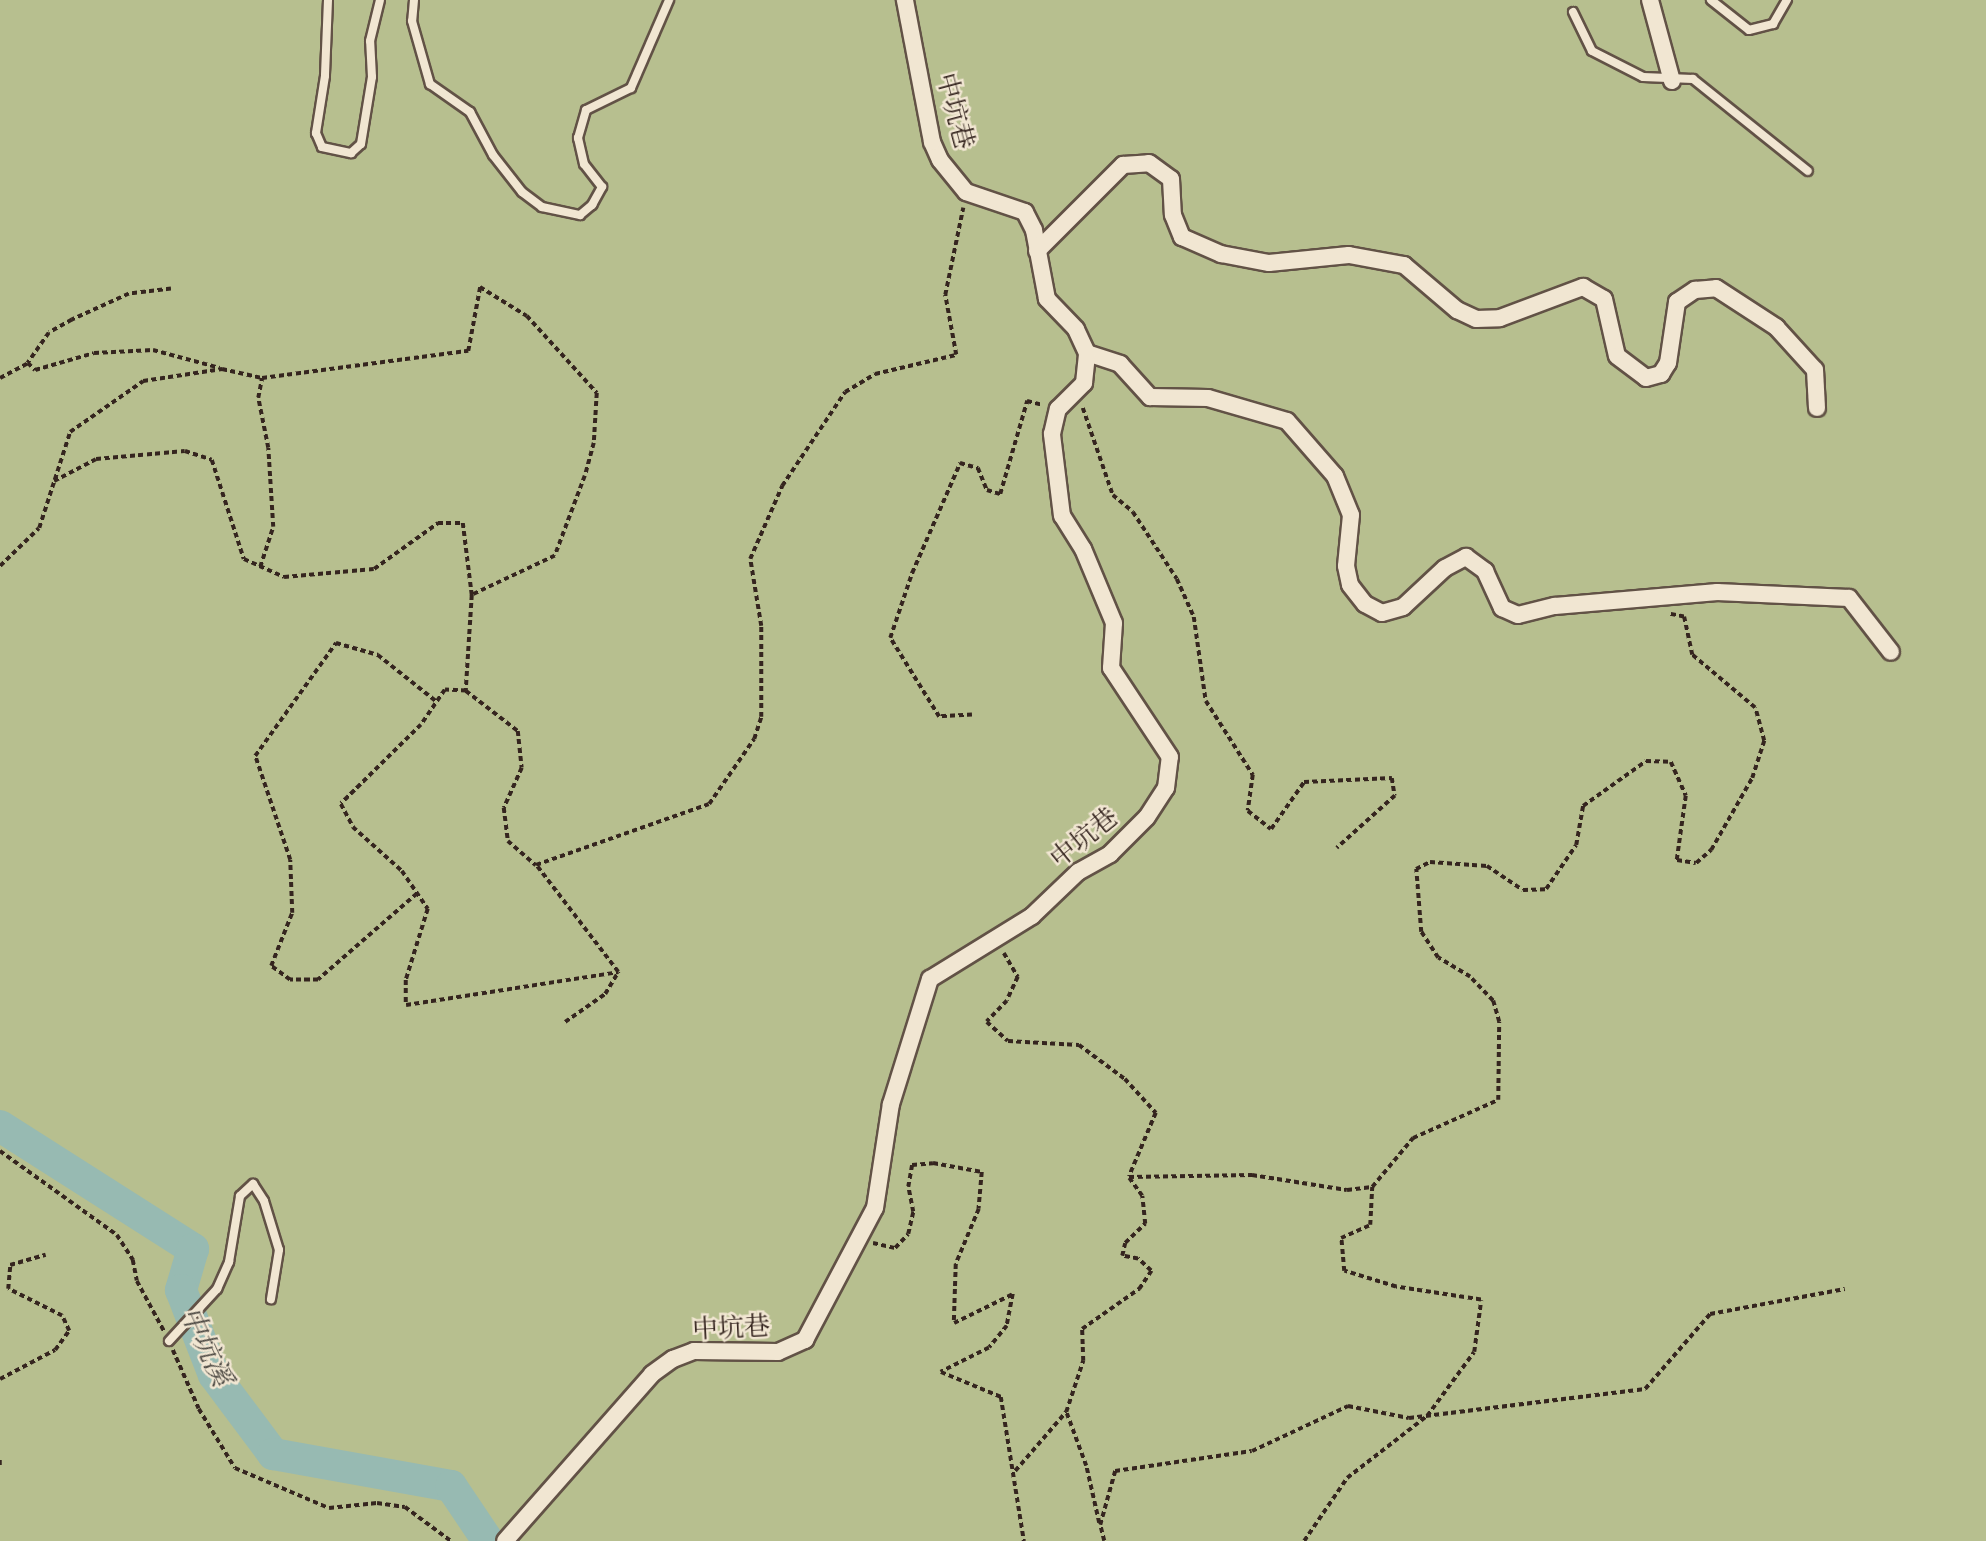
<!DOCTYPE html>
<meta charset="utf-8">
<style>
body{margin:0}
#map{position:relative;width:1986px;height:1541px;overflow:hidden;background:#e9d9ba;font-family:"EB Garamond","Noto Serif TC",serif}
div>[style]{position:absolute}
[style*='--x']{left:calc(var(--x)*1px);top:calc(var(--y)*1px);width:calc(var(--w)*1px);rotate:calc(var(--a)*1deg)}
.green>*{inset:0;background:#b7bf8f}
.river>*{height:32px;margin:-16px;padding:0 16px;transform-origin:16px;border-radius:16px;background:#97bab2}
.path>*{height:3.5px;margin-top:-1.75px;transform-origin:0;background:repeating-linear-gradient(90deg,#35251f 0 5px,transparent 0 8.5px)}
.roads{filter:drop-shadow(2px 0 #625246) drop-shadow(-2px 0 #625246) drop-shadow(0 2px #625246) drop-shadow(0 -2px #625246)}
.lane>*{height:8px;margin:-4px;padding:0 4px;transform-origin:4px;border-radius:4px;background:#f1e6d2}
.street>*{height:16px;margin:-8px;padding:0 8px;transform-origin:8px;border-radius:8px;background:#f1e6d2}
span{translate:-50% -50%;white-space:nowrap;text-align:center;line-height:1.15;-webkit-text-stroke:5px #f1e6d2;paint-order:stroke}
.street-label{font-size:26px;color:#35251f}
.water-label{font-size:28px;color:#4e4a44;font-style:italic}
</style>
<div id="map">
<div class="green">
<div style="clip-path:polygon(0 0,1986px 0,1986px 1541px,0 1541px)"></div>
</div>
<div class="river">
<div style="--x:0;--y:1126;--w:229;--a:32.5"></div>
<div style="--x:193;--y:1249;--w:43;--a:106.3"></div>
<div style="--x:181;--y:1290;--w:91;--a:68.8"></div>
<div style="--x:214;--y:1375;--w:99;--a:53.2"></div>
<div style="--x:273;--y:1454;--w:181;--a:10.2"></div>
<div style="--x:451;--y:1486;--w:66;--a:56.1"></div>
</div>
<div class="path">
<div style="--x:171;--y:289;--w:42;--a:173.2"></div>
<div style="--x:129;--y:294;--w:63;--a:155.5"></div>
<div style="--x:72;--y:320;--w:26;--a:151"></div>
<div style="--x:49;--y:333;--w:37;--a:125"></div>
<div style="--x:28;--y:363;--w:10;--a:45"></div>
<div style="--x:35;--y:370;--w:61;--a:-16.1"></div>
<div style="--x:94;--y:353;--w:59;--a:-2.9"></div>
<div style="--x:153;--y:350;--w:69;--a:15"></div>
<div style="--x:0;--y:378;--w:32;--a:-28"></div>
<div style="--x:1083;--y:408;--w:92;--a:71"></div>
<div style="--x:1113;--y:495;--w:26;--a:40"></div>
<div style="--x:1133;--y:512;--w:80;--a:56.7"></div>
<div style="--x:1177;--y:579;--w:42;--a:65.9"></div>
<div style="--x:1194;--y:617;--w:85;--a:81.9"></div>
<div style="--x:1206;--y:701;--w:88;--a:57.6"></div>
<div style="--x:1253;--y:775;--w:36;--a:98"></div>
<div style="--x:1248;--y:811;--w:29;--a:38"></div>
<div style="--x:1271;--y:829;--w:57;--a:-54.9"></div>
<div style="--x:1304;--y:782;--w:88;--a:-2.6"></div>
<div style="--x:1392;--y:778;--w:18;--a:81"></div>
<div style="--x:1395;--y:796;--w:78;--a:138.1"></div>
<div style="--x:54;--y:481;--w:47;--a:-27.6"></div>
<div style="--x:96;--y:459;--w:89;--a:-5.1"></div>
<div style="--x:185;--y:451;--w:28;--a:18"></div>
<div style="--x:212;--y:460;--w:104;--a:72.1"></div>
<div style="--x:244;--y:559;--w:44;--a:24.2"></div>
<div style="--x:284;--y:577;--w:90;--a:-5.1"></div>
<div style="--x:374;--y:569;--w:79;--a:-35.7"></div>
<div style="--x:438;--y:523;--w:25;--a:0"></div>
<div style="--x:463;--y:523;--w:73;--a:82.9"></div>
<div style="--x:0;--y:566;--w:54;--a:-44.3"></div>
<div style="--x:39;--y:528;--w:101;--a:-72.1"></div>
<div style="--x:70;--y:432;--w:89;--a:-34.9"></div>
<div style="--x:143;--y:381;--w:80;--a:-8.6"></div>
<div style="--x:222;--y:369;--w:41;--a:12.7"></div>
<div style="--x:262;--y:378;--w:208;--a:-7.5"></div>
<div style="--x:468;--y:351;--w:65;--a:-79.4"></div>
<div style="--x:480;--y:287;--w:55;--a:31.7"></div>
<div style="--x:527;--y:316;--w:104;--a:47.7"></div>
<div style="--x:597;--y:393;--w:50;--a:93.4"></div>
<div style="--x:594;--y:443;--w:34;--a:105"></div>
<div style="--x:585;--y:476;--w:85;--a:110.6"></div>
<div style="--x:555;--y:556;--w:92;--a:154.8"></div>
<div style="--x:472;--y:595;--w:96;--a:93.6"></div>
<div style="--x:466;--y:691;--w:66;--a:37.6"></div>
<div style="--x:518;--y:731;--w:37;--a:84"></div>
<div style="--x:522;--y:768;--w:44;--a:114.2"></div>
<div style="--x:504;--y:808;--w:33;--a:83"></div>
<div style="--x:508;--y:841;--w:37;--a:41"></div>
<div style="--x:536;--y:865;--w:183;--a:-19.4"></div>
<div style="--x:709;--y:804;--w:79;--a:-55.3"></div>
<div style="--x:754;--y:739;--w:23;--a:-72"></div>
<div style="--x:761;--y:717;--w:91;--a:-90"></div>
<div style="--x:761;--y:626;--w:68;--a:-99.3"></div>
<div style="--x:750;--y:559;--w:80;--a:-66.3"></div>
<div style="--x:782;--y:486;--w:113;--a:-56.2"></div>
<div style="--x:845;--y:392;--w:35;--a:-31"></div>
<div style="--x:875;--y:374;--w:83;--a:-13.2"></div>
<div style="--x:956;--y:355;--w:61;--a:-100.4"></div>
<div style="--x:945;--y:295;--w:89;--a:-78.3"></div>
<div style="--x:260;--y:567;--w:42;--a:-72"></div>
<div style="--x:273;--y:527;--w:79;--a:-93.6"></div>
<div style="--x:268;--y:448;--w:51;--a:-101.3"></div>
<div style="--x:258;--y:398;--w:20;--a:-79"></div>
<div style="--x:466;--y:691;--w:21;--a:-177"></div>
<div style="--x:445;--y:690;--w:42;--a:124.4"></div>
<div style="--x:421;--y:725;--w:112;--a:135.4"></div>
<div style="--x:341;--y:804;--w:26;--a:62"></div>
<div style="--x:353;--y:827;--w:66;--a:41.9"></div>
<div style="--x:402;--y:871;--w:46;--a:55.6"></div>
<div style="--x:428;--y:909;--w:74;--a:107.2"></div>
<div style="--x:406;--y:980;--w:25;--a:90"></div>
<div style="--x:406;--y:1005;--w:215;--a:-8.8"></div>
<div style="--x:618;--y:972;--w:135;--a:-127.5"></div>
<div style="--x:972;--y:715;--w:33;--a:177"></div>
<div style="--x:939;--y:717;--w:93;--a:-121.8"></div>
<div style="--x:890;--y:638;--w:69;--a:-71.3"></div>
<div style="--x:912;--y:573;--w:120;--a:-66.4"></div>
<div style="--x:960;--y:463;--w:19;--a:16"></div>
<div style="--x:978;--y:468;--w:24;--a:68"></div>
<div style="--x:987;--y:490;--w:14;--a:17"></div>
<div style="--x:1000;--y:494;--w:97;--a:-73.8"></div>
<div style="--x:1027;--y:401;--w:16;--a:14"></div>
<div style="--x:417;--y:894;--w:131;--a:139"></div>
<div style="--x:318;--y:980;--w:28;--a:180"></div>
<div style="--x:290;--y:980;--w:24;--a:-144"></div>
<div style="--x:271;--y:966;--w:57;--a:-68.4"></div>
<div style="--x:292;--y:913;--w:53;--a:-92.2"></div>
<div style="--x:290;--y:860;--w:110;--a:-108.6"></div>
<div style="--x:255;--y:756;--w:139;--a:-54.4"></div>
<div style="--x:336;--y:643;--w:44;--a:15.9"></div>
<div style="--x:378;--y:655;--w:75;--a:38.5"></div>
<div style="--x:1004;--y:953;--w:28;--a:60"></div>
<div style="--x:1018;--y:977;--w:26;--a:115"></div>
<div style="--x:1007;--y:1001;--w:29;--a:134"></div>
<div style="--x:987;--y:1022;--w:28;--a:42"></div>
<div style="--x:1008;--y:1041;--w:71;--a:3.2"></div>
<div style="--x:1079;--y:1045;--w:57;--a:36.5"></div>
<div style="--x:1125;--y:1079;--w:46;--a:47.6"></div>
<div style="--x:1156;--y:1113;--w:69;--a:112.9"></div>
<div style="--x:1129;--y:1177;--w:123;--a:-0.9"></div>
<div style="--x:1252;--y:1175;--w:96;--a:9"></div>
<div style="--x:1347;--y:1190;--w:25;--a:-7"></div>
<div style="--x:1372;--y:1187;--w:64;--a:-50.1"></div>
<div style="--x:1413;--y:1138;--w:93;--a:-24.1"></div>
<div style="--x:1498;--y:1100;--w:78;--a:-89.3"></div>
<div style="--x:1499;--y:1022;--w:22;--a:-106"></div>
<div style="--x:1493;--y:1001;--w:33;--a:-134"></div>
<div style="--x:1470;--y:977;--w:37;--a:-149"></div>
<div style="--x:1438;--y:958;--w:31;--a:-123"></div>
<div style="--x:1421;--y:932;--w:63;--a:-94.5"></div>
<div style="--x:1416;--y:869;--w:16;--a:-27"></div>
<div style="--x:1430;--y:862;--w:57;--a:4"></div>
<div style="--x:1487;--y:866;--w:43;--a:33.7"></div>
<div style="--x:1523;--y:890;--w:23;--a:-2"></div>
<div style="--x:1546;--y:889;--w:53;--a:-55.7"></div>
<div style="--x:1576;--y:845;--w:40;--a:-80"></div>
<div style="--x:1583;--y:806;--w:77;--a:-35.5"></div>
<div style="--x:1646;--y:761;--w:25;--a:2"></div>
<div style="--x:1671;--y:762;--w:37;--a:66"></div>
<div style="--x:1686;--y:796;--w:65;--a:98"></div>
<div style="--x:1677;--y:860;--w:19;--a:9"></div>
<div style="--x:1696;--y:863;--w:20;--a:-41"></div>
<div style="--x:1711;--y:850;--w:83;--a:-60.3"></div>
<div style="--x:1752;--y:778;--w:39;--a:-72"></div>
<div style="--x:1764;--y:741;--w:34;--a:-105"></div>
<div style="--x:1755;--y:708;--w:82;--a:-139.9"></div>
<div style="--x:1692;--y:655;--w:39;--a:-102"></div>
<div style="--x:1684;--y:617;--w:15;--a:-169"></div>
<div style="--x:565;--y:1022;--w:49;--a:-35"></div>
<div style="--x:605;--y:994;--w:26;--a:-59"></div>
<div style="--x:0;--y:1151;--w:144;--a:35.7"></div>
<div style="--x:117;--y:1235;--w:30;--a:57"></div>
<div style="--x:133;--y:1260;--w:21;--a:79"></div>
<div style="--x:137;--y:1281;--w:57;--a:61.6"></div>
<div style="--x:873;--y:1243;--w:23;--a:13"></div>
<div style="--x:895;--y:1248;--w:19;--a:-47"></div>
<div style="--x:908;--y:1234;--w:23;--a:-77"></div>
<div style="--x:913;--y:1212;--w:25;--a:-101"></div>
<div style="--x:908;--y:1187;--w:22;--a:-80"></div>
<div style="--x:912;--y:1165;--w:21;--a:-5"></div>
<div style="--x:933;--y:1163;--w:50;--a:10.4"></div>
<div style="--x:982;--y:1172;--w:37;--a:95"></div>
<div style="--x:979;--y:1209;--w:60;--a:112.7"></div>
<div style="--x:956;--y:1264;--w:59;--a:91.9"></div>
<div style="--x:954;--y:1323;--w:66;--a:-26.2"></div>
<div style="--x:1013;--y:1294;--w:33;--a:101"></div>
<div style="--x:1007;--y:1326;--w:28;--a:129"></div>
<div style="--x:989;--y:1348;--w:54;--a:153.4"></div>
<div style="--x:941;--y:1372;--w:65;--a:22.6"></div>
<div style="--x:1001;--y:1397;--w:146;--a:80.9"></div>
<div style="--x:173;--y:1350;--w:64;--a:66.2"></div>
<div style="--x:199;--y:1409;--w:69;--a:58.6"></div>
<div style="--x:235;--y:1468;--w:102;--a:23.1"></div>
<div style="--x:329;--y:1508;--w:48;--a:-5.9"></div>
<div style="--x:377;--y:1503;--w:28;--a:8"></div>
<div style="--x:405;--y:1507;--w:57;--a:36.5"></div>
<div style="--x:0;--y:1379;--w:62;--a:-27.8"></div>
<div style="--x:55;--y:1350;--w:24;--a:-54"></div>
<div style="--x:69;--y:1331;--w:17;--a:-115"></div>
<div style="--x:62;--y:1316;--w:60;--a:-153.4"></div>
<div style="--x:8;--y:1289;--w:24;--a:-85"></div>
<div style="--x:10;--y:1265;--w:37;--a:-16"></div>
<div style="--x:0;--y:1460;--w:8;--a:90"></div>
<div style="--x:1015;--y:1471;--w:78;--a:-49.2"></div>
<div style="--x:1099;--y:1523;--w:58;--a:-102.8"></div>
<div style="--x:1086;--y:1466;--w:58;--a:-110.3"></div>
<div style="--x:1066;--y:1412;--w:54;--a:-71.6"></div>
<div style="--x:1083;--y:1361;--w:32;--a:-92"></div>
<div style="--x:1082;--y:1329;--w:70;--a:-35.1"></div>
<div style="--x:1139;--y:1289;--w:22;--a:-56"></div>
<div style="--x:1151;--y:1271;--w:18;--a:-137"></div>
<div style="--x:1138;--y:1259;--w:16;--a:-169"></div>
<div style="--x:1122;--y:1256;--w:13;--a:-77"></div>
<div style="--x:1125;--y:1243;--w:28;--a:-44"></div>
<div style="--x:1145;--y:1224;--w:28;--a:-96"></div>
<div style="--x:1142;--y:1196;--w:22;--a:-126"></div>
<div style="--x:1104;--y:1541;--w:16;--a:-104"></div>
<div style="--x:1100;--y:1525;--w:56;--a:-74.5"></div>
<div style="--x:1115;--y:1471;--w:138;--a:-8.3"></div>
<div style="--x:1252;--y:1451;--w:106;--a:-25.1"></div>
<div style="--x:1348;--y:1406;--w:62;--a:11.1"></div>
<div style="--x:1409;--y:1418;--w:238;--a:-7"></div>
<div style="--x:1645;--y:1389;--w:99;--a:-49.1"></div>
<div style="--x:1710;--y:1314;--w:137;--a:-10.5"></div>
<div style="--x:1304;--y:1541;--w:76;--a:-55.7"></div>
<div style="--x:1347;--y:1478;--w:101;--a:-37.8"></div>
<div style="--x:1427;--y:1416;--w:79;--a:-53.7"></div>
<div style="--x:1474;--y:1352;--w:52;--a:-82.3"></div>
<div style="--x:1481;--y:1300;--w:86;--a:-171.3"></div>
<div style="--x:1396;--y:1287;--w:54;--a:-162.9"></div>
<div style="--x:1344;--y:1271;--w:33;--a:-95"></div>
<div style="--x:1341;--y:1238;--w:32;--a:-24"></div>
<div style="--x:1370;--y:1225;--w:38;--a:-87"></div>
</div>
<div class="roads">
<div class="lane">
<div style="--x:328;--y:0;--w:76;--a:92.3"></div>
<div style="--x:325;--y:76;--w:58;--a:99"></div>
<div style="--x:316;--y:133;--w:15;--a:67"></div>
<div style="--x:322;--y:147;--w:30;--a:12"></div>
<div style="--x:351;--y:153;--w:13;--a:-42"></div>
<div style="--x:361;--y:144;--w:68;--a:-80.7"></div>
<div style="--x:372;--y:77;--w:36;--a:-93"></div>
<div style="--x:370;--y:41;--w:42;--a:-76.3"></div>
<div style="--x:414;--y:0;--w:21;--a:95"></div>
<div style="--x:412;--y:21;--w:66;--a:74.1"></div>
<div style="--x:430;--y:84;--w:49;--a:35"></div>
<div style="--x:470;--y:112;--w:49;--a:61.9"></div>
<div style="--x:493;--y:155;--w:47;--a:51.9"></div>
<div style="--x:522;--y:192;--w:25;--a:37"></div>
<div style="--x:542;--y:207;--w:39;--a:12"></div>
<div style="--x:580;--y:215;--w:16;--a:-40"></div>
<div style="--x:592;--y:205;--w:21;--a:-61"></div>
<div style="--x:602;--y:187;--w:29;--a:-128"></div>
<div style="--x:584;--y:164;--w:27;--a:-103"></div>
<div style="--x:578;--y:138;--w:29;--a:-74"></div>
<div style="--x:586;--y:110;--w:50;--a:-26.1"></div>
<div style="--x:631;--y:88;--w:96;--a:-66.6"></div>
<div style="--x:1711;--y:0;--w:48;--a:38.3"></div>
<div style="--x:1749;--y:30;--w:25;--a:-14"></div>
<div style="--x:1773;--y:24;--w:28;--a:-60"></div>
<div style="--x:1573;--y:12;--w:43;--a:64"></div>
<div style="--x:1592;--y:51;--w:57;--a:27"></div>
<div style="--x:1643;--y:77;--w:50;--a:2.3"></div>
<div style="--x:1693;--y:79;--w:147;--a:38.7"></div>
<div style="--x:169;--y:1341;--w:71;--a:-47.3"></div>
<div style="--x:217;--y:1289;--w:30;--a:-66"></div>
<div style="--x:229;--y:1262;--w:67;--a:-80.5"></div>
<div style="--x:240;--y:1196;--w:18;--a:-43"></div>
<div style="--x:253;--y:1184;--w:20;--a:57"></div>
<div style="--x:264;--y:1201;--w:51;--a:73"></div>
<div style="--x:279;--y:1250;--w:50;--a:99.3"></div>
</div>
<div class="street">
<div style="--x:1650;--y:0;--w:84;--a:74.8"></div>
<div style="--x:1037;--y:251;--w:122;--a:-45"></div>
<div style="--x:1123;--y:165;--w:26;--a:-4"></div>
<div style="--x:1149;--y:163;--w:27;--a:36"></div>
<div style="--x:1171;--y:179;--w:36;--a:87"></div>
<div style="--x:1173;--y:215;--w:24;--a:68"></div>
<div style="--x:1182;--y:237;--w:43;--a:23.6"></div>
<div style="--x:1221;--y:254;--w:49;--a:10.6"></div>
<div style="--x:1269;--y:263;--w:80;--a:-5.7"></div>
<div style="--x:1349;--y:255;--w:56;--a:10.3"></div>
<div style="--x:1404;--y:265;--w:70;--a:40.3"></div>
<div style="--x:1457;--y:310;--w:21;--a:25"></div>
<div style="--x:1476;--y:319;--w:24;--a:-2"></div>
<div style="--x:1500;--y:318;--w:89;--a:-20.5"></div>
<div style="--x:1583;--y:287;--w:24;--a:30"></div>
<div style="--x:1604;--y:299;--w:58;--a:77.2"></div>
<div style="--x:1617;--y:356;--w:36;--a:37"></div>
<div style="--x:1646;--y:378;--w:16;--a:-15"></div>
<div style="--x:1661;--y:374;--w:13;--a:-58"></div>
<div style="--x:1668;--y:363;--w:62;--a:-81.6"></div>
<div style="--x:1677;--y:302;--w:22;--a:-34"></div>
<div style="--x:1695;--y:290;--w:21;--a:-5"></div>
<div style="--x:1716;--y:288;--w:72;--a:33"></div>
<div style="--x:1776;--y:327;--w:58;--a:47.8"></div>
<div style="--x:1815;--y:370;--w:38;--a:87"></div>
<div style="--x:1087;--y:353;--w:35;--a:18"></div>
<div style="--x:1120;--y:364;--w:45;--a:47.7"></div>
<div style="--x:1150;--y:397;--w:58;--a:1"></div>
<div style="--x:1208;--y:398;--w:82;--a:16.2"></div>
<div style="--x:1287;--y:421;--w:73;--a:48.9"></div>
<div style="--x:1335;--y:476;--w:42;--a:67.7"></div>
<div style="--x:1351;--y:515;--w:51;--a:95.6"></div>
<div style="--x:1346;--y:566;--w:19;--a:78"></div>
<div style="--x:1350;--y:585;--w:24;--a:52"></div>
<div style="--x:1365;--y:604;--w:19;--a:28"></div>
<div style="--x:1382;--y:613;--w:22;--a:-16"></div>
<div style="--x:1403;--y:607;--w:57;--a:-42.9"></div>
<div style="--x:1445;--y:568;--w:24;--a:-28"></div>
<div style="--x:1466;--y:557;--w:24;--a:36"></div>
<div style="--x:1485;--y:571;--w:41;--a:65.3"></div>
<div style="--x:1502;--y:608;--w:17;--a:24"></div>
<div style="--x:1518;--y:615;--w:38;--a:-14"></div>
<div style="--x:1555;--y:606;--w:163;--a:-4.9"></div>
<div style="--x:1717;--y:592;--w:132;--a:2.6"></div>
<div style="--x:1849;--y:598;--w:68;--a:52.1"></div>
<div style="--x:505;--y:1541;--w:222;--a:-48.6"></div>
<div style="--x:652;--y:1374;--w:26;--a:-36"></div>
<div style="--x:673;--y:1359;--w:22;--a:-21"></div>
<div style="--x:694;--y:1351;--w:84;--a:0.7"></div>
<div style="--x:778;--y:1352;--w:30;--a:-24"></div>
<div style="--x:805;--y:1340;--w:149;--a:-62.1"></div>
<div style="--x:875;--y:1208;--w:105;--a:-81.3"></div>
<div style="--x:891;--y:1104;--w:131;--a:-72.7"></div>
<div style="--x:930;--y:979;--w:120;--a:-31.7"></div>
<div style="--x:1032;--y:916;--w:64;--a:-43.7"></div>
<div style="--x:1078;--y:872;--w:37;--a:-29"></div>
<div style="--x:1110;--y:854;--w:52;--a:-45"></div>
<div style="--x:1147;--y:817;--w:35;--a:-57"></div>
<div style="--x:1166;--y:788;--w:31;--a:-83"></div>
<div style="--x:1170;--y:757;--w:107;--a:-123.5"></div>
<div style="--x:1111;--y:668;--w:45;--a:-86.2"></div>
<div style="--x:1114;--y:623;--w:80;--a:-112.7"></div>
<div style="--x:1083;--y:549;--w:39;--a:-122"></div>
<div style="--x:1062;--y:516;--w:83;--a:-97"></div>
<div style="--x:1052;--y:434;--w:26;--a:-77"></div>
<div style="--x:1058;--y:409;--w:37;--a:-45"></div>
<div style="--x:1084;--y:383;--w:30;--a:-84"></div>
<div style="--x:1087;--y:353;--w:26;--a:-115"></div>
<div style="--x:1076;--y:329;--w:42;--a:-134"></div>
<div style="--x:1047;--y:299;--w:70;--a:-100.7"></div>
<div style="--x:1034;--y:230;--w:20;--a:-117"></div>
<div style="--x:1025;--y:212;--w:62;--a:-161.3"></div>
<div style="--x:966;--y:192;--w:41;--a:-129.1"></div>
<div style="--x:940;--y:160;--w:20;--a:-114"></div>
<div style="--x:932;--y:142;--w:145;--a:-100.8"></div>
</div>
</div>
<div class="street-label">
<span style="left:955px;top:111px;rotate:75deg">中坑巷</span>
<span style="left:1084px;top:838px;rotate:-39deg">中坑巷</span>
<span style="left:731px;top:1328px;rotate:-3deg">中坑巷</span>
</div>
<div class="water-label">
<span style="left:207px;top:1346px;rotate:65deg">中坑溪</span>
</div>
</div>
